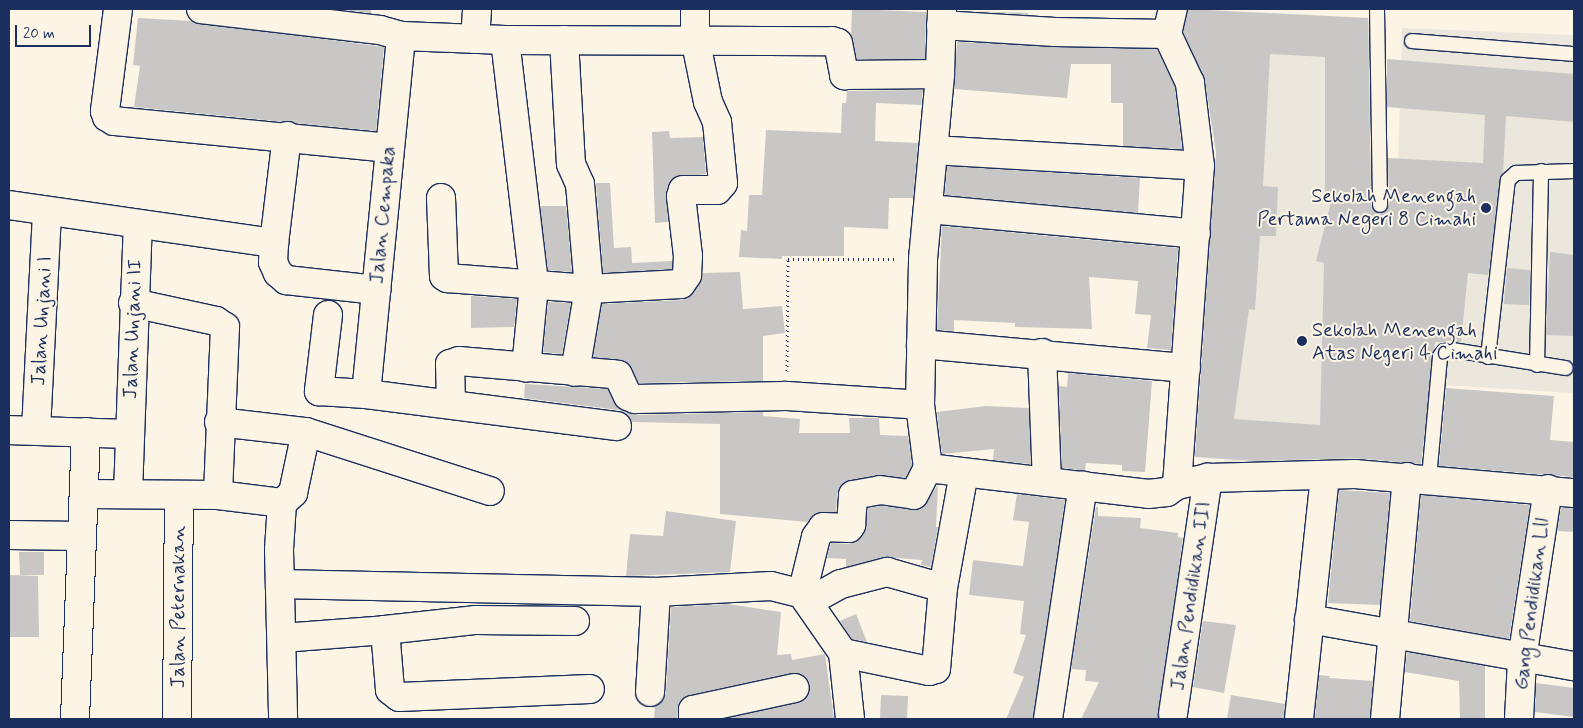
<!DOCTYPE html>
<style>
body{margin:0}
#map{position:relative;width:1583px;height:728px;overflow:hidden;background:#fcf5e5;font-family:Mynerve,sans-serif}
div>[style]{position:absolute}
[style*='--x']{left:calc(var(--x)*1px);top:calc(var(--y)*1px);width:calc(var(--w)*1px);rotate:calc(var(--a)*1deg)}
.built>*{inset:0;background:#ece7dc}
.building>*{inset:0;background:#c8c7c6}
.path>*{height:3px;margin-top:-1.5px;transform-origin:0;background:repeating-linear-gradient(90deg,#1b2f5e 0 1px,transparent 0 5px)}
.roads{filter:drop-shadow(1px 0 #1b2f5e) drop-shadow(-1px 0 #1b2f5e) drop-shadow(0 1px #1b2f5e) drop-shadow(0 -1px #1b2f5e)}
.service>*{height:14px;margin:-7px;padding:0 7px;transform-origin:7px;border-radius:7px;background:#fcf5e5}
.minor>*{height:28px;margin:-14px;padding:0 14px;transform-origin:14px;border-radius:14px;background:#fcf5e5}
.dots>*{width:14px;height:14px;translate:-50% -50%;box-sizing:border-box;border:2px solid #fcf5e5;border-radius:50%}
span{translate:-50% -50%;white-space:nowrap;text-align:center;line-height:1.15;-webkit-text-stroke:4px #fcf5e5;paint-order:stroke}
.poi-label{font-size:20px;color:#1b2f5e}
.right{translate:-100% -50%;text-align:right}
.left{translate:0 -50%;text-align:left}
.street-label{font-size:20px;color:#1b2f5e}
.frame{position:absolute;inset:0;border:10px solid #1b2f5e;pointer-events:none}
.scale{position:absolute;left:15px;top:25px;width:76px;height:22px;box-sizing:border-box;border:2px solid #1b2f5e;border-top:0;padding-left:6px;font-size:15px;line-height:18px;white-space:nowrap;color:#1b2f5e;-webkit-text-stroke:4px #fcf5e5;paint-order:stroke}
</style>
<div id="map">
<div class="built">
<div style="clip-path:polygon(1376px 20px,1371px 474px,1224px 465px,1238px 218px,1226px 28px)"></div>
<div style="clip-path:polygon(1402px 28px,1574px 35px,1574px 393px,1392px 382px)"></div>
</div>
<div class="building">
<div style="clip-path:polygon(333px 9px,371px 9px,371px 13px)"></div>
<div style="clip-path:polygon(852px 9px,926px 12px,925px 59px,857px 59px,851px 36px)"></div>
<div style="clip-path:polygon(evenodd,1188px 9px,1368px 18px,1371px 205px,1380px 214px,1389px 205px,1388px 158px,1483px 163px,1485px 115px,1387px 107px,1387px 59px,1574px 74px,1574px 122px,1506px 116px,1503px 173px,1488px 275px,1468px 273px,1461px 342px,1435px 342px,1421px 464px,1355px 458px,1256px 461px,1195px 457px,1216px 152px,1205px 81px,1183px 32px,1188px 9px,1270px 54px,1325px 57px,1325px 202px,1331px 202px,1316px 261px,1324px 263px,1320px 425px,1234px 419px,1249px 309px,1255px 310px,1260px 236px,1276px 236px,1278px 187px,1263px 186px,1270px 54px)"></div>
<div style="clip-path:polygon(972px 11px,1028px 13px,1028px 15px)"></div>
<div style="clip-path:polygon(138px 18px,192px 21px,384px 47px,376px 131px,134px 107px,140px 66px,133px 65px)"></div>
<div style="clip-path:polygon(957px 42px,1157px 49px,1175px 87px,1182px 149px,1123px 146px,1123px 103px,1111px 103px,1111px 64px,1071px 64px,1067px 98px,954px 89px)"></div>
<div style="clip-path:polygon(923px 90px,921px 105px,876px 103px,875px 141px,918px 143px,913px 198px,889px 198px,888px 229px,844px 227px,844px 256px,782px 256px,782px 259px,739px 257px,741px 230px,747px 231px,749px 195px,762px 195px,766px 130px,841px 133px,842px 103px,846px 103px,847px 91px)"></div>
<div style="clip-path:polygon(669px 131px,670px 138px,703px 137px,706px 174px,673px 178px,666px 191px,668px 222px,655px 223px,652px 132px)"></div>
<div style="clip-path:polygon(947px 166px,1140px 178px,1138px 213px,945px 195px)"></div>
<div style="clip-path:polygon(596px 183px,610px 183px,614px 248px,631px 247px,632px 263px,672px 261px,672px 269px,603px 273px)"></div>
<div style="clip-path:polygon(540px 206px,566px 206px,572px 272px,548px 270px)"></div>
<div style="clip-path:polygon(942px 226px,1178px 248px,1171px 350px,1147px 348px,1151px 315px,1135px 314px,1138px 281px,1089px 277px,1092px 329px,1015px 327px,1015px 323px,954px 320px,954px 331px,937px 330px)"></div>
<div style="clip-path:polygon(1550px 252px,1574px 255px,1574px 336px,1546px 335px)"></div>
<div style="clip-path:polygon(1507px 268px,1530px 270px,1529px 305px,1504px 304px)"></div>
<div style="clip-path:polygon(740px 272px,743px 309px,782px 306px,785px 333px,763px 336px,763px 381px,639px 383px,627px 362px,593px 357px,602px 304px,682px 300px,694px 293px,703px 273px)"></div>
<div style="clip-path:polygon(471px 296px,517px 299px,514px 327px,471px 328px)"></div>
<div style="clip-path:polygon(548px 302px,571px 303px,562px 354px,543px 352px)"></div>
<div style="clip-path:polygon(1068px 373px,1152px 381px,1145px 472px,1122px 471px,1122px 465px,1086px 463px,1085px 471px,1062px 468px,1059px 386px,1067px 387px)"></div>
<div style="clip-path:polygon(525px 384px,608px 389px,621px 410px,635px 415px,763px 412px,763px 416px,800px 419px,799px 433px,850px 433px,849px 418px,879px 418px,880px 435px,908px 436px,912px 465px,905px 478px,877px 475px,844px 482px,837px 494px,836px 512px,816px 513px,807px 522px,720px 514px,720px 424px,632px 422px,627px 414px,619px 410px,524px 398px)"></div>
<div style="clip-path:polygon(1446px 388px,1554px 396px,1550px 440px,1574px 442px,1574px 477px,1439px 466px)"></div>
<div style="clip-path:polygon(986px 406px,1029px 408px,1031px 464px,993px 460px,994px 449px,942px 454px,937px 412px)"></div>
<div style="clip-path:polygon(938px 485px,936px 527px,938px 527px,931px 567px,921px 565px,922px 560px,884px 557px,846px 567px,846px 559px,827px 558px,831px 543px,849px 544px,862px 537px,868px 508px,880px 506px,921px 509px)"></div>
<div style="clip-path:polygon(1339px 490px,1390px 493px,1380px 605px,1328px 603px)"></div>
<div style="clip-path:polygon(1017px 494px,1065px 500px,1033px 719px,1006px 719px,1024px 677px,1013px 673px,1026px 635px,1020px 634px,1024px 601px,969px 595px,973px 560px,1023px 566px,1029px 522px,1013px 520px)"></div>
<div style="clip-path:polygon(1421px 495px,1530px 505px,1509px 639px,1410px 621px)"></div>
<div style="clip-path:polygon(1096px 507px,1098px 507px,1098px 516px,1141px 518px,1140px 528px,1178px 533px,1178px 537px,1183px 538px,1158px 719px,1081px 719px,1099px 682px,1085px 681px,1086px 670px,1071px 669px)"></div>
<div style="clip-path:polygon(1561px 508px,1574px 508px,1574px 532px,1557px 531px)"></div>
<div style="clip-path:polygon(666px 511px,736px 521px,730px 572px,626px 576px,630px 534px,663px 536px)"></div>
<div style="clip-path:polygon(19px 552px,44px 552px,44px 575px,20px 575px)"></div>
<div style="clip-path:polygon(9px 575px,38px 576px,39px 637px,9px 637px)"></div>
<div style="clip-path:polygon(728px 604px,781px 612px,777px 655px,791px 654px,792px 660px,825px 654px,834px 719px,724px 719px,805px 700px,810px 684px,806px 677px,792px 673px,690px 695px,679px 703px,677px 719px,654px 719px,655px 706px,663px 701px,666px 693px,671px 607px)"></div>
<div style="clip-path:polygon(856px 614px,867px 642px,852px 639px,840px 621px)"></div>
<div style="clip-path:polygon(1203px 621px,1236px 625px,1224px 693px,1193px 687px)"></div>
<div style="clip-path:polygon(1407px 652px,1485px 666px,1485px 719px,1460px 719px,1459px 681px,1405px 672px)"></div>
<div style="clip-path:polygon(1319px 675px,1330px 676px,1329px 678px,1373px 681px,1370px 719px,1315px 719px)"></div>
<div style="clip-path:polygon(1536px 683px,1574px 688px,1574px 717px,1535px 712px)"></div>
<div style="clip-path:polygon(881px 695px,908px 696px,907px 719px,880px 719px)"></div>
<div style="clip-path:polygon(1231px 695px,1285px 704px,1284px 719px,1227px 719px)"></div>
</div>
<div class="path">
<div style="--x:787;--y:371;--w:112;--a:-89.5"></div>
<div style="--x:788;--y:259;--w:109;--a:0"></div>
</div>
<div class="roads">
<div class="service">
<div style="--x:1377;--y:9;--w:196;--a:89.1"></div>
<div style="--x:1412;--y:41;--w:163;--a:4.6"></div>
<div style="--x:1488;--y:357;--w:178;--a:-83.6"></div>
<div style="--x:1508;--y:180;--w:11;--a:-41"></div>
<div style="--x:1516;--y:173;--w:58;--a:-2"></div>
<div style="--x:1537;--y:365;--w:194;--a:-88.8"></div>
<div style="--x:1429;--y:478;--w:122;--a:-84.8"></div>
<div style="--x:1440;--y:356;--w:6;--a:-51"></div>
<div style="--x:1444;--y:351;--w:9;--a:-6"></div>
<div style="--x:1453;--y:350;--w:114;--a:9.1"></div>
</div>
<div class="minor">
<div style="--x:118;--y:9;--w:103;--a:97.3"></div>
<div style="--x:105;--y:111;--w:6;--a:72"></div>
<div style="--x:107;--y:117;--w:8;--a:30"></div>
<div style="--x:114;--y:121;--w:276;--a:5.6"></div>
<div style="--x:201;--y:9;--w:180;--a:6.7"></div>
<div style="--x:380;--y:30;--w:22;--a:16"></div>
<div style="--x:401;--y:36;--w:104;--a:2.2"></div>
<div style="--x:505;--y:40;--w:327;--a:0.2"></div>
<div style="--x:832;--y:41;--w:6;--a:18"></div>
<div style="--x:838;--y:43;--w:33;--a:79"></div>
<div style="--x:844;--y:75;--w:96;--a:-0.6"></div>
<div style="--x:941;--y:25;--w:114;--a:3.5"></div>
<div style="--x:1055;--y:32;--w:112;--a:1"></div>
<div style="--x:475;--y:39;--w:30;--a:-86"></div>
<div style="--x:505;--y:40;--w:247;--a:83.2"></div>
<div style="--x:534;--y:285;--w:83;--a:95.5"></div>
<div style="--x:564;--y:40;--w:124;--a:86.8"></div>
<div style="--x:571;--y:164;--w:22;--a:66"></div>
<div style="--x:580;--y:184;--w:105;--a:85.1"></div>
<div style="--x:589;--y:289;--w:84;--a:99.6"></div>
<div style="--x:287;--y:136;--w:108;--a:96.9"></div>
<div style="--x:274;--y:243;--w:19;--a:93"></div>
<div style="--x:273;--y:262;--w:12;--a:66"></div>
<div style="--x:278;--y:273;--w:11;--a:41"></div>
<div style="--x:286;--y:280;--w:91;--a:6.3"></div>
<div style="--x:933;--y:150;--w:267;--a:3.4"></div>
<div style="--x:441;--y:198;--w:78;--a:87.8"></div>
<div style="--x:444;--y:276;--w:4;--a:34"></div>
<div style="--x:447;--y:278;--w:142;--a:4.4"></div>
<div style="--x:589;--y:289;--w:92;--a:-3.1"></div>
<div style="--x:681;--y:284;--w:11;--a:-56"></div>
<div style="--x:687;--y:275;--w:19;--a:-87"></div>
<div style="--x:688;--y:256;--w:60;--a:-96.7"></div>
<div style="--x:681;--y:196;--w:6;--a:-72"></div>
<div style="--x:683;--y:190;--w:34;--a:0"></div>
<div style="--x:717;--y:190;--w:9;--a:-49"></div>
<div style="--x:723;--y:183;--w:61;--a:-95.6"></div>
<div style="--x:717;--y:122;--w:22;--a:-114"></div>
<div style="--x:708;--y:102;--w:65;--a:-101.5"></div>
<div style="--x:695;--y:38;--w:29;--a:-90"></div>
<div style="--x:9;--y:205;--w:268;--a:8.2"></div>
<div style="--x:929;--y:209;--w:268;--a:5.3"></div>
<div style="--x:133;--y:303;--w:85;--a:12.2"></div>
<div style="--x:216;--y:321;--w:11;--a:34"></div>
<div style="--x:225;--y:327;--w:168;--a:92.4"></div>
<div style="--x:328;--y:315;--w:77;--a:96.8"></div>
<div style="--x:319;--y:391;--w:47;--a:3.7"></div>
<div style="--x:366;--y:394;--w:253;--a:7.3"></div>
<div style="--x:921;--y:344;--w:266;--a:5.2"></div>
<div style="--x:1042;--y:353;--w:129;--a:87.8"></div>
<div style="--x:366;--y:394;--w:360;--a:-84.4"></div>
<div style="--x:451;--y:404;--w:40;--a:-91.4"></div>
<div style="--x:450;--y:364;--w:9;--a:-18"></div>
<div style="--x:459;--y:361;--w:154;--a:4.9"></div>
<div style="--x:612;--y:374;--w:6;--a:9"></div>
<div style="--x:618;--y:375;--w:23;--a:65"></div>
<div style="--x:628;--y:396;--w:8;--a:23"></div>
<div style="--x:635;--y:399;--w:151;--a:-1.1"></div>
<div style="--x:786;--y:396;--w:134;--a:3.8"></div>
<div style="--x:219;--y:422;--w:88;--a:6.6"></div>
<div style="--x:306;--y:432;--w:193;--a:17.8"></div>
<div style="--x:9;--y:430;--w:120;--a:1.9"></div>
<div style="--x:36;--y:430;--w:218;--a:-87.1"></div>
<div style="--x:928;--y:468;--w:222;--a:6.7"></div>
<div style="--x:1148;--y:494;--w:19;--a:-6"></div>
<div style="--x:1167;--y:492;--w:12;--a:-35"></div>
<div style="--x:1177;--y:485;--w:320;--a:-85.9"></div>
<div style="--x:1200;--y:166;--w:84;--a:-96.9"></div>
<div style="--x:1190;--y:83;--w:54;--a:-115.1"></div>
<div style="--x:1167;--y:34;--w:26;--a:-77"></div>
<div style="--x:1177;--y:485;--w:32;--a:-13"></div>
<div style="--x:1208;--y:478;--w:147;--a:-1.6"></div>
<div style="--x:1355;--y:474;--w:220;--a:5"></div>
<div style="--x:128;--y:493;--w:268;--a:-87.9"></div>
<div style="--x:85;--y:494;--w:133;--a:0.4"></div>
<div style="--x:218;--y:495;--w:64;--a:7.1"></div>
<div style="--x:282;--y:503;--w:47;--a:93.7"></div>
<div style="--x:279;--y:550;--w:169;--a:88.6"></div>
<div style="--x:282;--y:503;--w:15;--a:-42"></div>
<div style="--x:293;--y:493;--w:62;--a:-78"></div>
<div style="--x:9;--y:535;--w:73;--a:0.8"></div>
<div style="--x:280;--y:584;--w:376;--a:1.2"></div>
<div style="--x:656;--y:592;--w:100;--a:93.4"></div>
<div style="--x:656;--y:592;--w:115;--a:-3"></div>
<div style="--x:771;--y:586;--w:32;--a:14"></div>
<div style="--x:802;--y:594;--w:72;--a:55.2"></div>
<div style="--x:843;--y:653;--w:66;--a:83.9"></div>
<div style="--x:802;--y:594;--w:59;--a:-76.2"></div>
<div style="--x:816;--y:537;--w:12;--a:-55"></div>
<div style="--x:823;--y:527;--w:26;--a:2"></div>
<div style="--x:849;--y:528;--w:4;--a:-56"></div>
<div style="--x:851;--y:525;--w:30;--a:-86"></div>
<div style="--x:853;--y:495;--w:27;--a:-10"></div>
<div style="--x:880;--y:490;--w:34;--a:8"></div>
<div style="--x:914;--y:495;--w:30;--a:-63"></div>
<div style="--x:928;--y:468;--w:64;--a:-97.2"></div>
<div style="--x:920;--y:405;--w:146;--a:-88.8"></div>
<div style="--x:923;--y:259;--w:186;--a:-84.7"></div>
<div style="--x:940;--y:74;--w:65;--a:-88.2"></div>
<div style="--x:810;--y:601;--w:35;--a:-29"></div>
<div style="--x:841;--y:584;--w:48;--a:-14.6"></div>
<div style="--x:887;--y:572;--w:58;--a:15.9"></div>
<div style="--x:943;--y:588;--w:117;--a:-79.7"></div>
<div style="--x:1309;--y:619;--w:269;--a:10.1"></div>
<div style="--x:385;--y:630;--w:92;--a:-6.3"></div>
<div style="--x:476;--y:620;--w:99;--a:0.6"></div>
<div style="--x:282;--y:638;--w:103;--a:-4.4"></div>
<div style="--x:385;--y:630;--w:60;--a:85.2"></div>
<div style="--x:390;--y:690;--w:11;--a:38"></div>
<div style="--x:399;--y:697;--w:191;--a:-2.4"></div>
<div style="--x:843;--y:653;--w:88;--a:11.8"></div>
<div style="--x:929;--y:671;--w:7;--a:-16"></div>
<div style="--x:936;--y:669;--w:81;--a:-85.1"></div>
<div style="--x:1173;--y:714;--w:239;--a:-81.6"></div>
<div style="--x:75;--y:719;--w:287;--a:-87.8"></div>
<div style="--x:177;--y:719;--w:224;--a:-89.5"></div>
<div style="--x:693;--y:719;--w:9;--a:-90"></div>
<div style="--x:693;--y:710;--w:104;--a:-12.2"></div>
<div style="--x:1048;--y:719;--w:236;--a:-81.5"></div>
<div style="--x:1299;--y:719;--w:245;--a:-83.9"></div>
<div style="--x:1385;--y:719;--w:243;--a:-84.8"></div>
<div style="--x:1519;--y:719;--w:60;--a:-87.1"></div>
<div style="--x:1522;--y:659;--w:172;--a:-81.3"></div>
</div>
</div>
<div class="dots">
<div style="left:1486px;top:208px;background:#1b2f5e"></div>
<div style="left:1302px;top:341px;background:#1b2f5e"></div>
</div>
<div class="poi-label">
<span class="right" style="left:1476px;top:208px">Sekolah Menengah<br>Pertama Negeri 8 Cimahi</span>
<span class="left" style="left:1312px;top:342px">Sekolah Menengah<br>Atas Negeri 4 Cimahi</span>
</div>
<div class="street-label">
<span style="left:383px;top:215px;rotate:-85deg">Jalan Cempaka</span>
<span style="left:42px;top:321px;rotate:-87deg">Jalan Unjani I</span>
<span style="left:133px;top:329px;rotate:-88deg">Jalan Unjani II</span>
<span style="left:1191px;top:596px;rotate:-82deg">Jalan Pendidikan III</span>
<span style="left:1532px;top:604px;rotate:-83deg">Gang Pendidikan Lll</span>
<span style="left:178px;top:607px;rotate:-90deg">Jalan Peternakan</span>
</div>
<div class="frame"></div>
<div class="scale">20 m</div>
</div>
